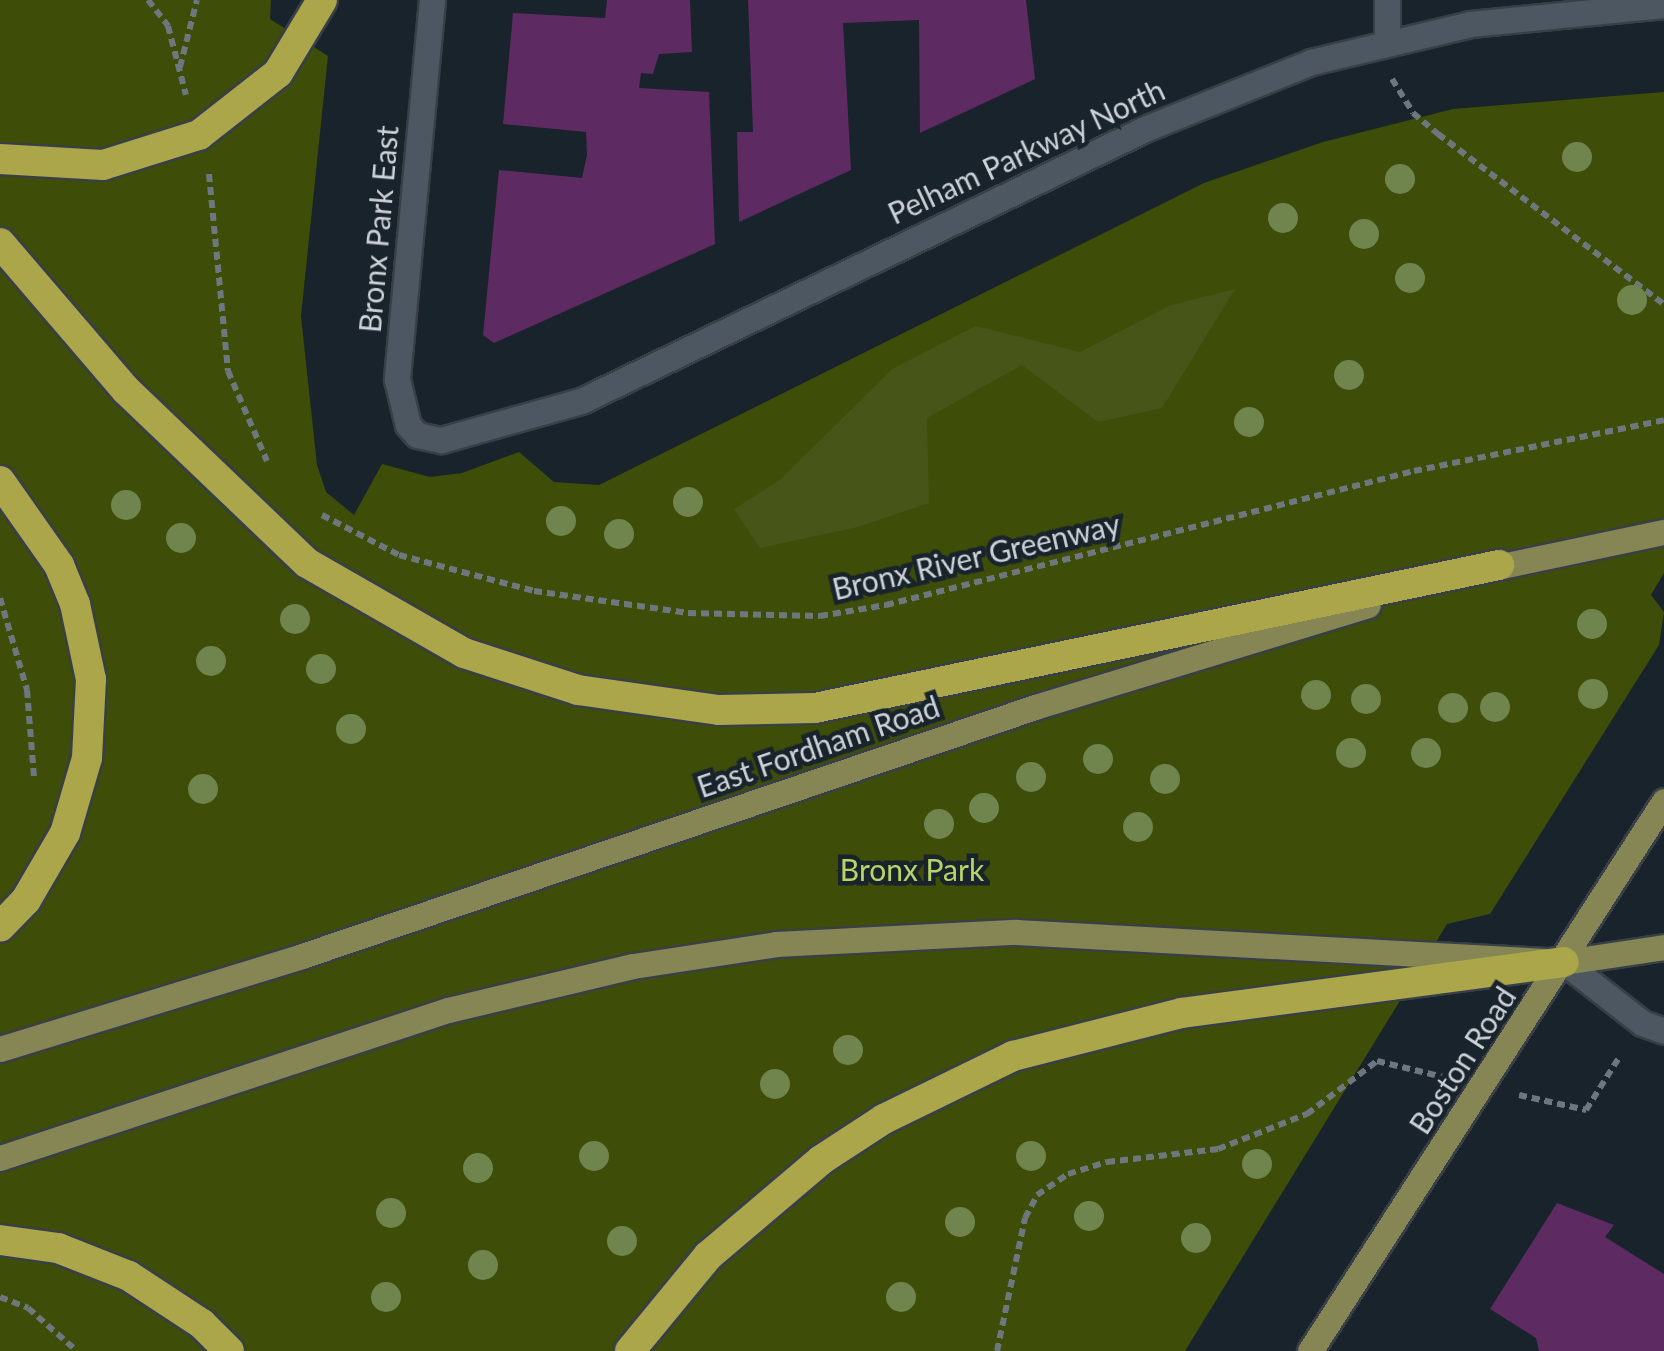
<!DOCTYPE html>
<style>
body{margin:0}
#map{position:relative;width:1664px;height:1351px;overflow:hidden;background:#19232c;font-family:Lato,sans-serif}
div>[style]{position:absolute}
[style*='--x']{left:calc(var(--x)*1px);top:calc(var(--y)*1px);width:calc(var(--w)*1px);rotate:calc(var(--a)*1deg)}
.green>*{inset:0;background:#3e4d07}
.forest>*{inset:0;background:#475519}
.building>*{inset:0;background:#5d2a61}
.path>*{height:6px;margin-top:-3px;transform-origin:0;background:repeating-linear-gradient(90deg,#6e777e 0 8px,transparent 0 13px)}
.roads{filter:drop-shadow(2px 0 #383f47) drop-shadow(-2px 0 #383f47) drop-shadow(0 2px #383f47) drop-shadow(0 -2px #383f47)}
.minor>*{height:25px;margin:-12.5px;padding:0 12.5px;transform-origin:12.5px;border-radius:12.5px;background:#4c5762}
.tertiary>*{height:25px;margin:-12.5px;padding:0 12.5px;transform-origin:12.5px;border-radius:12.5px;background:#4c5762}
.primary>*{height:25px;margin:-12.5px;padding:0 12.5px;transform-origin:12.5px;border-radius:12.5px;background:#858653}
.motorway>*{height:30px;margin:-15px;padding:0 15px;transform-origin:15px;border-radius:15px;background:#aba649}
.trees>*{width:30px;height:30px;margin:-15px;border-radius:50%;background:#70844e}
span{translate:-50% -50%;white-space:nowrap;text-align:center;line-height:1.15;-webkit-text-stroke:9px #19232c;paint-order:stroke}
.street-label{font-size:30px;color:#ccd2d8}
.park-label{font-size:30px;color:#b7d469}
</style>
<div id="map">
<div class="green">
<div style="clip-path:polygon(0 0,271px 0,270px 19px,328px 56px,301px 316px,317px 465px,326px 492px,354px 515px,382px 464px,430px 477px,462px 473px,519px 452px,554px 482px,599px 485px,1204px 183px,1323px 142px,1453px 109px,1664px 92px,1664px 573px,1651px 595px,1664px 612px,1659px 645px,1490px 914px,1447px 924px,1185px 1351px,0 1351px)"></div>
</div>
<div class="forest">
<div style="clip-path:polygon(1235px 289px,1162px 408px,1098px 422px,1022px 365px,927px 418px,929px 503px,858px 527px,760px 548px,734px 509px,780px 480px,892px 369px,976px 326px,1080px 352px,1171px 305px)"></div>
</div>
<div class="building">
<div style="clip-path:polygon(607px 0,690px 0,692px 52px,659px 54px,653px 74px,641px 73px,639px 88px,709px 92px,715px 244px,494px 343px,483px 335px,499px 170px,582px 178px,587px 155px,586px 132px,503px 124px,513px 13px,605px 18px)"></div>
<div style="clip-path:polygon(748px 0,1026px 0,1035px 79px,920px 133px,919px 20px,843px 23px,851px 170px,739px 222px,737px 132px,753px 132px)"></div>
<div style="clip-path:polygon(1557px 1203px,1614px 1225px,1605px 1237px,1664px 1274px,1664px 1351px,1539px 1351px,1536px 1338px,1490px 1309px)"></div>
</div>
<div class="path">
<div style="--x:148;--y:0;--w:33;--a:52"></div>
<div style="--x:168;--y:26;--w:71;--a:75.4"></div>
<div style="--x:180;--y:67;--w:69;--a:-75.8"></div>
<div style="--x:1392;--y:79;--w:40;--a:58"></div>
<div style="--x:1413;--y:113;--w:33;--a:40"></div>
<div style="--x:1438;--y:134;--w:283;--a:37"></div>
<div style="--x:209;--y:174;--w:198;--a:84.5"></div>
<div style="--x:228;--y:371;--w:98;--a:66.6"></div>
<div style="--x:322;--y:515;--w:87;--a:27.5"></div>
<div style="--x:399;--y:555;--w:140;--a:14.9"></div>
<div style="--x:534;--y:591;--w:156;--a:8.1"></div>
<div style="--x:688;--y:613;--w:132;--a:1.3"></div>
<div style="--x:820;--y:616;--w:67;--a:-9.5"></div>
<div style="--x:886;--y:605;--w:545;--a:-14.24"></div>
<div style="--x:1414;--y:471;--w:255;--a:-11.5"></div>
<div style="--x:0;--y:598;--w:96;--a:73.6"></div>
<div style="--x:27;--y:690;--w:87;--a:85.4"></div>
<div style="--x:1519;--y:1095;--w:69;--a:12.6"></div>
<div style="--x:1586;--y:1110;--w:64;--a:-57.8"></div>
<div style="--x:0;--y:1297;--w:30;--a:21"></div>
<div style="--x:28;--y:1308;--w:65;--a:41.3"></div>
<div style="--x:997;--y:1351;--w:136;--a:-78.1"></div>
<div style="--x:1025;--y:1218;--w:26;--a:-62"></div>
<div style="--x:1037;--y:1195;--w:37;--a:-34"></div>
<div style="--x:1068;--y:1174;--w:41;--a:-17.1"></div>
<div style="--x:1107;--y:1162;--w:112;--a:-6.7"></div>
<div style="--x:1218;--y:1149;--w:96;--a:-21.5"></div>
<div style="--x:1307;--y:1114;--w:88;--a:-37.1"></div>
<div style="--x:1377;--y:1061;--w:68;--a:13.6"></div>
</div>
<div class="roads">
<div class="minor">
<div style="--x:432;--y:0;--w:381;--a:95.3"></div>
<div style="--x:397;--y:379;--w:47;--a:76.6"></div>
<div style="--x:408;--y:425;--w:13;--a:48"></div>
<div style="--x:417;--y:435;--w:25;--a:12"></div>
<div style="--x:441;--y:440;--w:145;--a:-15.6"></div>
<div style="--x:581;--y:401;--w:628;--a:-25.75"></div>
<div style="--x:1147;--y:128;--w:177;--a:-21.9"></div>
<div style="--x:1311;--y:62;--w:163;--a:-13.4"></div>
<div style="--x:1470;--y:24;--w:195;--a:-5.6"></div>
<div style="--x:1387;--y:39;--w:39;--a:-90"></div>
</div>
<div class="tertiary">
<div style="--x:1564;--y:962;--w:99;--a:38"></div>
<div style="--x:1642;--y:1023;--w:23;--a:20"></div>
</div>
<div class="primary">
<div style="--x:1483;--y:570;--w:185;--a:-11.9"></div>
<div style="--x:0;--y:1049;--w:316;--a:-17.1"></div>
<div style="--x:302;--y:956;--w:774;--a:-18.76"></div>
<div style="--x:1035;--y:707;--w:348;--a:-17"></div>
<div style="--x:0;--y:1158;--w:472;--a:-18.3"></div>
<div style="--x:448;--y:1010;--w:190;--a:-13.4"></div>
<div style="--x:633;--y:966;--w:145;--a:-8.7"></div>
<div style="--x:776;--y:944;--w:240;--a:-2.9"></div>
<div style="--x:1016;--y:932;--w:549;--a:3.13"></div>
<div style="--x:1564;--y:962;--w:101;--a:-8.5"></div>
<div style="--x:1310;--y:1351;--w:654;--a:-57.23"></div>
</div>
<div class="motorway">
<div style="--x:0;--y:159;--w:103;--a:3.3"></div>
<div style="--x:103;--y:165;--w:101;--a:-17.4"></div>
<div style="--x:199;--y:135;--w:100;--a:-38.1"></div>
<div style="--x:278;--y:73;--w:85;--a:-58.9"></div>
<div style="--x:0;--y:243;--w:194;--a:49.4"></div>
<div style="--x:126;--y:390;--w:250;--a:43.7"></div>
<div style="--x:307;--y:563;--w:181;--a:29.8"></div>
<div style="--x:464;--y:653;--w:120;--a:18"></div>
<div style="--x:578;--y:690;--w:142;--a:8.1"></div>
<div style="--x:719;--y:710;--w:96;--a:-1.2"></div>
<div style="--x:815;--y:708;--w:699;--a:-11.81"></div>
<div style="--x:0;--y:481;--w:103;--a:54.9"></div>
<div style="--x:59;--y:565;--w:42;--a:67.7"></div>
<div style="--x:75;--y:604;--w:77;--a:78"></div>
<div style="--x:91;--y:679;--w:79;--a:92.9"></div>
<div style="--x:87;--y:758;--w:78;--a:106.3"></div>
<div style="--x:65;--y:833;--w:78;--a:120.2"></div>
<div style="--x:26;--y:900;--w:37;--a:134"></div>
<div style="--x:0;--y:1240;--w:59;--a:7.9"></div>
<div style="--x:58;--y:1248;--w:76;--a:21.5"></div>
<div style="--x:129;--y:1276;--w:87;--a:33.3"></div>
<div style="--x:202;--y:1324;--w:38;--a:45"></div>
<div style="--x:630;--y:1351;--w:123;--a:-50.6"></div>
<div style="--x:708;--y:1256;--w:148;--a:-40.3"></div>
<div style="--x:821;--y:1160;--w:75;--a:-33.1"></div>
<div style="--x:884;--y:1119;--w:144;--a:-26"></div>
<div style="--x:1013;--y:1056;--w:174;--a:-14.3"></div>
<div style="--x:1182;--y:1013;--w:385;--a:-7.6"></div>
</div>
</div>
<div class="trees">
<div style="left:1577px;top:157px"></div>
<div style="left:1400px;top:179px"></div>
<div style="left:1283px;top:218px"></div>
<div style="left:1364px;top:234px"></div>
<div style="left:1410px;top:278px"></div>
<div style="left:1632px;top:300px"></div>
<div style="left:1349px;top:375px"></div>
<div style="left:1249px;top:422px"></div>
<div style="left:688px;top:502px"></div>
<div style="left:126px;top:505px"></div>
<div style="left:561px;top:521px"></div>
<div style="left:619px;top:534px"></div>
<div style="left:181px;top:538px"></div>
<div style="left:295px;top:619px"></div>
<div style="left:1592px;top:624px"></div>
<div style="left:211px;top:661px"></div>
<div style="left:321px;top:669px"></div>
<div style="left:1593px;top:694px"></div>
<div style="left:1316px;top:695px"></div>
<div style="left:1366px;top:699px"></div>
<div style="left:1495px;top:707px"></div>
<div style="left:1453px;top:708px"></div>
<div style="left:351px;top:729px"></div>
<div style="left:1351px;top:753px"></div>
<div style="left:1426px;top:753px"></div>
<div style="left:1098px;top:759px"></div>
<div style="left:1031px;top:777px"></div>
<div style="left:1165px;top:779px"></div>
<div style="left:203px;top:789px"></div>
<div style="left:984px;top:808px"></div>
<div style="left:939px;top:824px"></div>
<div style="left:1138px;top:827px"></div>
<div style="left:848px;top:1050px"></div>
<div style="left:775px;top:1084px"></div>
<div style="left:594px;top:1156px"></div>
<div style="left:1031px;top:1156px"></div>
<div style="left:1257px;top:1164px"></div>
<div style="left:478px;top:1168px"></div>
<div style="left:391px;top:1213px"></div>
<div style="left:1089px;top:1216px"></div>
<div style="left:960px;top:1222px"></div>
<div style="left:1196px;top:1238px"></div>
<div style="left:622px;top:1241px"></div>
<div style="left:483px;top:1265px"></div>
<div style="left:386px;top:1297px"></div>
<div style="left:901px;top:1297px"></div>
</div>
<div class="street-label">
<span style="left:1026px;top:151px;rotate:-25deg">Pelham Parkway North</span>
<span style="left:378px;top:229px;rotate:-85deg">Bronx Park East</span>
<span style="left:976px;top:556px;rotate:-13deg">Bronx River Greenway</span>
<span style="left:818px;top:746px;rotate:-19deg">East Fordham Road</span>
<span style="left:1462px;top:1060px;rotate:-57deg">Boston Road</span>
</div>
<div class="park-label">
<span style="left:912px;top:869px">Bronx Park</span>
</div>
</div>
